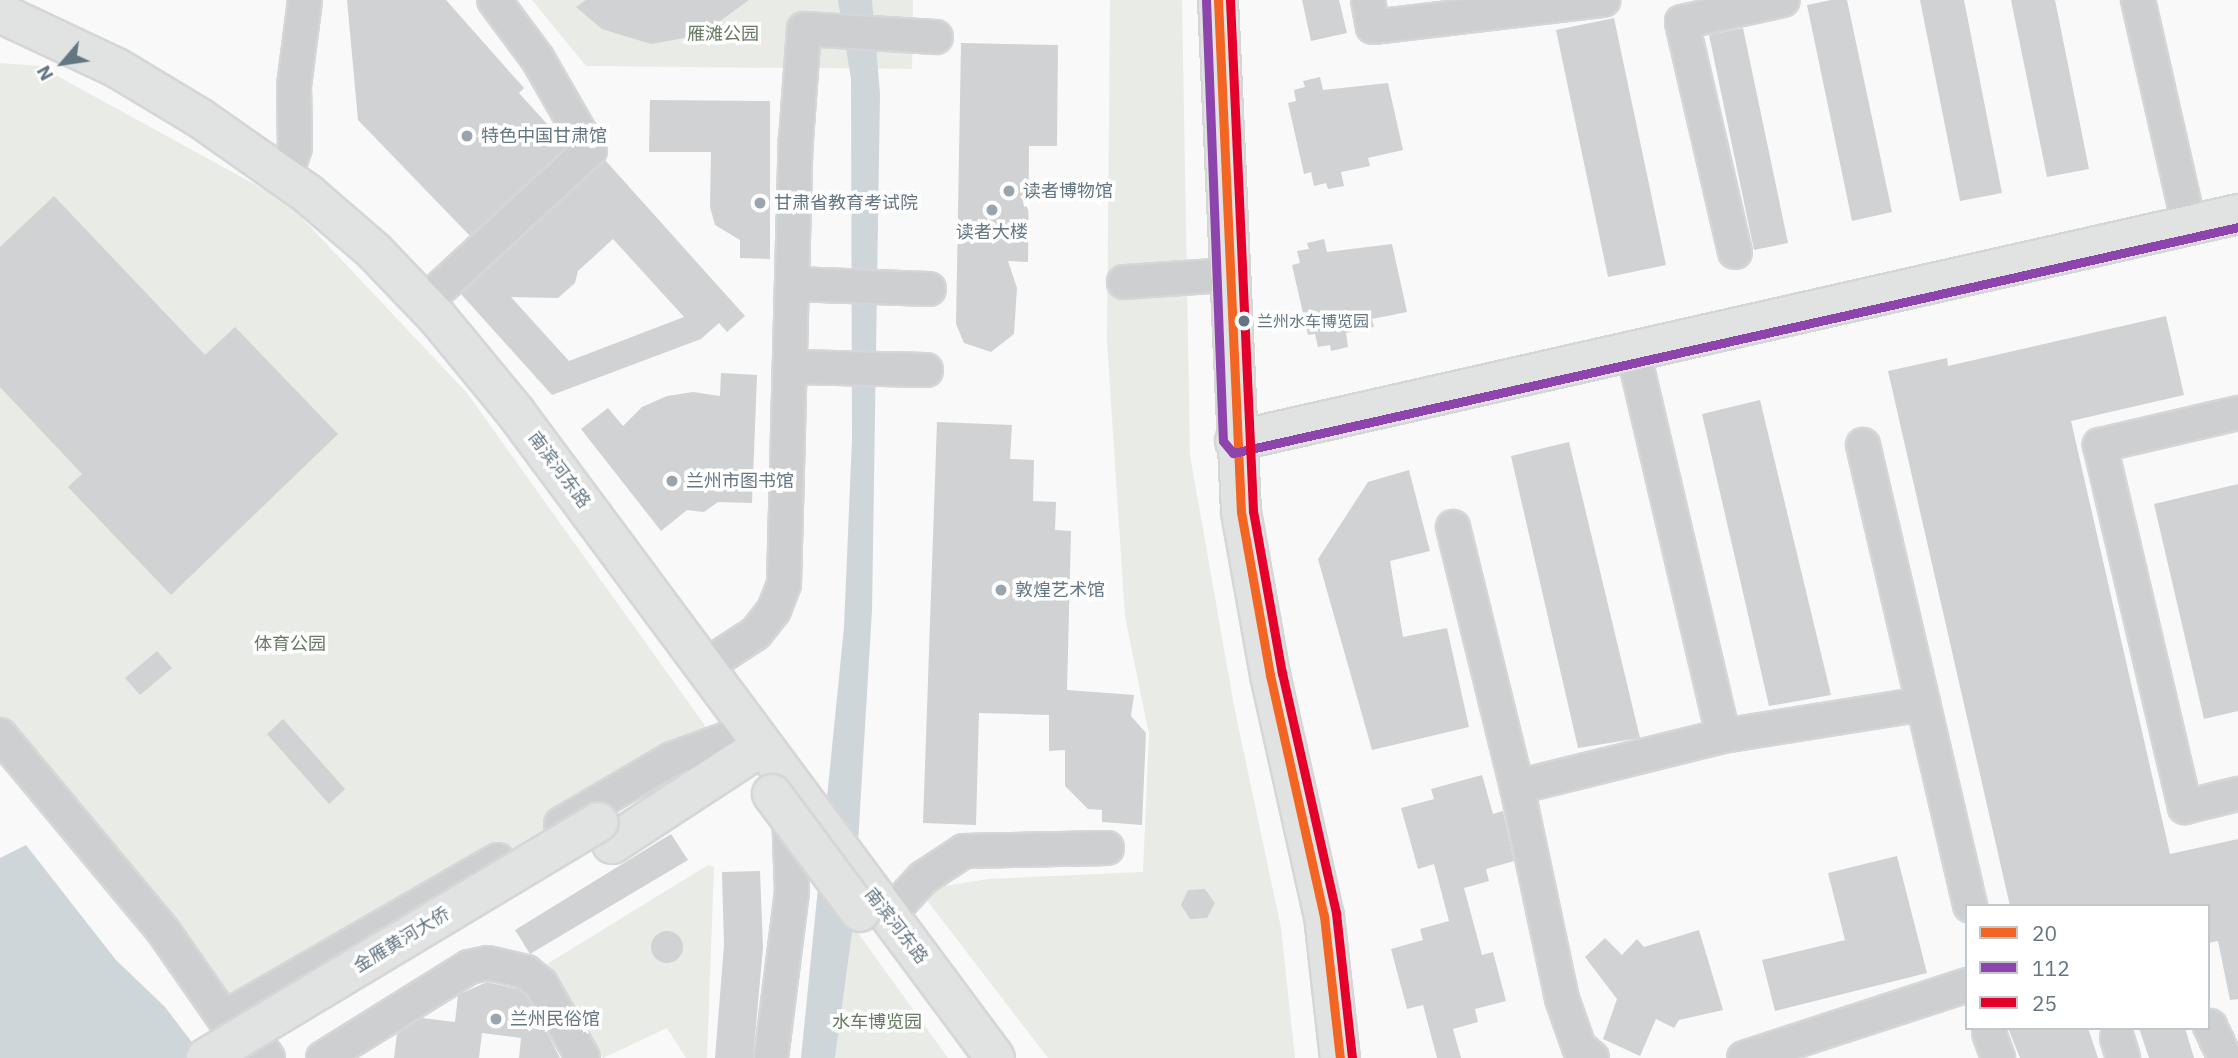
<!DOCTYPE html>
<meta charset="utf-8">
<style>
body{margin:0}
#map{position:relative;width:2238px;height:1058px;overflow:hidden;background:#f9f9f9;font-family:"IBM Plex Sans","Noto Sans SC",sans-serif}
div>[style]{position:absolute}
[style*='--x']{left:calc(var(--x)*1px);top:calc(var(--y)*1px);width:calc(var(--w)*1px);rotate:calc(var(--a)*1deg)}
.green>*{inset:0;background:#e8ebe6}
.water>*{inset:0;background:#ced6d9}
.building>*{inset:0;background:#d0d2d3}
.round{border-radius:50%}
.roads{filter:drop-shadow(2px 0 #d5d6d7) drop-shadow(-2px 0 #d5d6d7) drop-shadow(0 2px #d5d6d7) drop-shadow(0 -2px #d5d6d7)}
.minor>*{height:32px;margin:-16px;padding:0 16px;transform-origin:16px;border-radius:16px;background:#cecfd0}
.major>*{height:38px;margin:-19px;padding:0 19px;transform-origin:19px;border-radius:19px;background:#e1e2e2}
.bridges{filter:drop-shadow(2px 0 #d5d6d7) drop-shadow(-2px 0 #d5d6d7) drop-shadow(0 2px #d5d6d7) drop-shadow(0 -2px #d5d6d7)}
.major-bridge>*{height:38px;margin:-19px;padding:0 19px;transform-origin:19px;border-radius:19px;background:#e1e2e2}
.bus-1>*{height:9px;margin:-4.5px;padding:0 4.5px;transform-origin:4.5px;border-radius:4.5px;background:#f26522}
.bus-2>*{height:9px;margin:-4.5px;padding:0 4.5px;transform-origin:4.5px;border-radius:4.5px;background:#8e44ad}
.bus-3>*{height:9px;margin:-4.5px;padding:0 4.5px;transform-origin:4.5px;border-radius:4.5px;background:#e4002b}
.dots>*{width:19px;height:19px;translate:-50% -50%;box-sizing:border-box;border:4px solid #fff;border-radius:50%}
span{translate:-50% -50%;white-space:nowrap;text-align:center;line-height:1.15;-webkit-text-stroke:7px #fff;paint-order:stroke}
.bus-label{font-size:16px;color:#657683}
.left{translate:0 -50%;text-align:left}
.park-label{font-size:18px;color:#687a64}
.poi-label{font-size:18px;color:#657683}
.street-label{font-size:18px;color:#657683}
.legend{position:absolute;left:1965px;top:904px;width:245px;height:126px;box-sizing:border-box;background:#fff;border:2px solid #c1c8cd;margin:0;padding:9px 12px;list-style:none;font-size:21px;color:#657683}
.legend li{display:flex;align-items:center;gap:14px;height:35px}
.legend b{width:35px;border:2px solid #c1c8cd}
.north{position:absolute;left:28px;top:28px;width:70px;height:70px;-webkit-text-stroke:5px #fff;paint-order:stroke;rotate:241deg;font-size:19px;font-weight:700;line-height:28px;text-align:center;color:#657683}
.north::after{content:'';display:block;margin:auto;width:24px;height:32px;background:#657683;clip-path:polygon(50% 0,100% 100%,50% 72%,0 100%)}
</style>
<div id="map">
<div class="green">
<div style="clip-path:polygon(532px 0,913px 0,912px 69px,586px 66px)"></div>
<div style="clip-path:polygon(1110px 0,1182px 0,1190px 455px,1234px 706px,1281px 928px,1295px 1058px,1048px 1058px,919px 890px,988px 879px,1143px 872px,1149px 734px,1125px 617px,1107px 341px)"></div>
<div style="clip-path:polygon(0 63px,39px 66px,287px 202px,467px 393px,721px 748px,234px 1033px,0 750px)"></div>
<div style="clip-path:polygon(708px 865px,714px 867px,707px 1058px,686px 1058px,667px 1028px,603px 1058px,547px 964px)"></div>
<div style="clip-path:polygon(853px 926px,948px 1058px,835px 1058px)"></div>
</div>
<div class="water">
<div style="clip-path:polygon(838px 0,872px 0,880px 94px,872px 610px,853px 926px,835px 1058px,801px 1058px,844px 627px,852px 439px,851px 79px)"></div>
<div style="clip-path:polygon(26px 845px,116px 960px,165px 1007px,204px 1058px,0 1058px,0 858px)"></div>
</div>
<div class="building">
<div style="clip-path:polygon(347px 0,446px 0,524px 88px,519px 93px,567px 146px,470px 236px,358px 120px)"></div>
<div style="clip-path:polygon(586px 0,749px 0,701px 35px,651px 44px,602px 29px,576px 7px)"></div>
<div style="clip-path:polygon(1302px 0,1339px 0,1347px 33px,1311px 41px)"></div>
<div style="clip-path:polygon(1831px 0,1847px 0,1892px 212px,1852px 221px,1807px 5px)"></div>
<div style="clip-path:polygon(1920px 0,1964px 0,2002px 193px,1960px 201px)"></div>
<div style="clip-path:polygon(2011px 0,2055px 0,2089px 169px,2047px 177px)"></div>
<div style="clip-path:polygon(1614px 18px,1666px 265px,1608px 277px,1556px 30px)"></div>
<div style="clip-path:polygon(1743px 28px,1788px 243px,1754px 250px,1709px 35px)"></div>
<div style="clip-path:polygon(961px 43px,1058px 45px,1057px 146px,1029px 146px,1028px 262px,1008px 261px,1017px 288px,1014px 334px,991px 352px,964px 343px,956px 324px)"></div>
<div style="clip-path:polygon(1320px 77px,1323px 90px,1388px 83px,1403px 150px,1368px 158px,1370px 166px,1341px 172px,1344px 186px,1328px 189px,1326px 183px,1314px 186px,1311px 172px,1304px 174px,1288px 103px,1296px 101px,1294px 90px,1305px 87px,1303px 81px)"></div>
<div style="clip-path:polygon(650px 100px,770px 101px,770px 259px,740px 258px,740px 240px,715px 225px,710px 207px,711px 152px,649px 152px)"></div>
<div style="clip-path:polygon(evenodd,605px 160px,745px 316px,727px 332px,719px 323px,701px 339px,552px 395px,461px 294px,605px 160px,613px 239px,684px 317px,569px 361px,511px 297px,558px 298px,575px 283px,578px 271px,613px 239px)"></div>
<div style="clip-path:polygon(54px 196px,205px 355px,235px 327px,338px 434px,171px 595px,68px 487px,82px 474px,0 387px,0 247px)"></div>
<div style="clip-path:polygon(1324px 239px,1327px 252px,1392px 244px,1407px 312px,1372px 319px,1374px 327px,1346px 333px,1348px 347px,1331px 351px,1330px 345px,1318px 347px,1315px 334px,1308px 335px,1292px 265px,1300px 263px,1297px 251px,1309px 249px,1307px 243px)"></div>
<div style="clip-path:polygon(2166px 316px,2184px 395px,2071px 421px,2170px 854px,2238px 839px,2238px 999px,2230px 1000px,2218px 941px,2208px 943px,2208px 906px,2010px 906px,1888px 371px,1947px 358px,1948px 366px)"></div>
<div style="clip-path:polygon(721px 373px,757px 375px,752px 503px,718px 502px,704px 512px,687px 510px,661px 531px,581px 429px,608px 408px,623px 426px,642px 407px,667px 396px,693px 392px,720px 396px)"></div>
<div style="clip-path:polygon(1760px 400px,1831px 695px,1769px 706px,1702px 414px)"></div>
<div style="clip-path:polygon(937px 422px,1012px 425px,1010px 459px,1034px 460px,1033px 501px,1056px 502px,1055px 530px,1071px 531px,1067px 690px,1134px 695px,1131px 716px,1146px 733px,1142px 825px,1102px 822px,1102px 810px,1088px 809px,1065px 786px,1065px 750px,1049px 751px,1049px 715px,979px 713px,976px 825px,923px 823px)"></div>
<div style="clip-path:polygon(1569px 442px,1640px 738px,1578px 748px,1511px 456px)"></div>
<div style="clip-path:polygon(1409px 470px,1430px 551px,1390px 561px,1403px 637px,1447px 628px,1469px 727px,1372px 750px,1318px 559px,1368px 482px)"></div>
<div style="clip-path:polygon(2238px 484px,2238px 711px,2204px 719px,2154px 504px)"></div>
<div style="clip-path:polygon(157px 651px,172px 668px,140px 695px,125px 678px)"></div>
<div style="clip-path:polygon(283px 719px,345px 789px,329px 804px,267px 734px)"></div>
<div style="clip-path:polygon(1482px 775px,1493px 814px,1503px 811px,1514px 861px,1486px 869px,1489px 881px,1464px 888px,1482px 955px,1493px 952px,1506px 1001px,1475px 1009px,1478px 1022px,1453px 1029px,1461px 1058px,1437px 1058px,1423px 1005px,1407px 1009px,1391px 949px,1423px 940px,1420px 929px,1449px 921px,1434px 864px,1418px 869px,1401px 808px,1434px 799px,1431px 789px)"></div>
<div style="clip-path:polygon(671px 834px,688px 860px,530px 954px,515px 930px)"></div>
<div style="clip-path:polygon(1897px 856px,1927px 973px,1775px 1011px,1762px 960px,1845px 940px,1828px 873px)"></div>
<div style="clip-path:polygon(760px 871px,763px 948px,753px 1058px,715px 1058px,724px 945px,722px 872px)"></div>
<div style="clip-path:polygon(1205px 889px,1215px 903px,1207px 918px,1190px 919px,1181px 905px,1188px 890px)"></div>
<div style="clip-path:polygon(1699px 930px,1723px 1010px,1679px 1020px,1674px 1028px,1656px 1019px,1640px 1056px,1603px 1039px,1617px 999px,1585px 957px,1605px 938px,1622px 955px,1637px 939px,1644px 947px)"></div>
<div class="round" style="left:651px;top:931px;width:32px;height:32px"></div>
<div style="clip-path:polygon(487px 982px,518px 989px,527px 996px,537px 1014px,535px 1029px,546px 1030px,560px 1058px,519px 1058px,521px 1038px,482px 1033px,479px 1058px,394px 1058px,397px 1034px,422px 1018px,455px 1022px,458px 995px)"></div>
<div style="clip-path:polygon(2008px 1028px,2088px 1028px,2098px 1058px,2020px 1058px)"></div>
<div style="clip-path:polygon(2139px 1028px,2185px 1028px,2194px 1058px,2149px 1058px)"></div>
</div>
<div class="roads">
<div class="minor">
<div style="--x:1368;--y:0;--w:27;--a:80"></div>
<div style="--x:1373;--y:27;--w:232;--a:-6.7"></div>
<div style="--x:2138;--y:0;--w:231;--a:77.2"></div>
<div style="--x:285;--y:178;--w:32;--a:-72"></div>
<div style="--x:295;--y:148;--w:62;--a:-90.9"></div>
<div style="--x:294;--y:86;--w:87;--a:-82.7"></div>
<div style="--x:1735;--y:252;--w:236;--a:-103"></div>
<div style="--x:1682;--y:22;--w:103;--a:-12.3"></div>
<div style="--x:1124;--y:282;--w:104;--a:-3.9"></div>
<div style="--x:793;--y:284;--w:136;--a:2.1"></div>
<div style="--x:424;--y:303;--w:226;--a:-42.7"></div>
<div style="--x:590;--y:150;--w:106;--a:-119.9"></div>
<div style="--x:537;--y:58;--w:72;--a:-126.6"></div>
<div style="--x:1633;--y:351;--w:395;--a:76.8"></div>
<div style="--x:791;--y:367;--w:135;--a:1.3"></div>
<div style="--x:2238;--y:413;--w:142;--a:166.9"></div>
<div style="--x:2100;--y:445;--w:372;--a:76.8"></div>
<div style="--x:2185;--y:807;--w:55;--a:-13.8"></div>
<div style="--x:1863;--y:445;--w:473;--a:76.9"></div>
<div style="--x:1453;--y:527;--w:268;--a:76.2"></div>
<div style="--x:1517;--y:787;--w:217;--a:78"></div>
<div style="--x:1562;--y:999;--w:51;--a:70.5"></div>
<div style="--x:1579;--y:1047;--w:17;--a:40"></div>
<div style="--x:704;--y:667;--w:62;--a:-33.2"></div>
<div style="--x:756;--y:633;--w:29;--a:-52"></div>
<div style="--x:774;--y:610;--w:28;--a:-69"></div>
<div style="--x:784;--y:584;--w:444;--a:-88.5"></div>
<div style="--x:796;--y:140;--w:111;--a:-85.9"></div>
<div style="--x:804;--y:29;--w:132;--a:3.5"></div>
<div style="--x:0;--y:735;--w:256;--a:50.2"></div>
<div style="--x:164;--y:932;--w:131;--a:55.2"></div>
<div style="--x:1517;--y:787;--w:212;--a:-13.9"></div>
<div style="--x:1723;--y:736;--w:203;--a:-9.1"></div>
<div style="--x:561;--y:824;--w:129;--a:-30.4"></div>
<div style="--x:672;--y:759;--w:64;--a:-20.1"></div>
<div style="--x:888;--y:916;--w:52;--a:-47.4"></div>
<div style="--x:923;--y:878;--w:49;--a:-33.4"></div>
<div style="--x:964;--y:851;--w:143;--a:-1.2"></div>
<div style="--x:2210;--y:1026;--w:35;--a:65"></div>
<div style="--x:1989;--y:1033;--w:27;--a:70"></div>
<div style="--x:2117;--y:1038;--w:21;--a:73"></div>
<div style="--x:268;--y:1058;--w:57;--a:-124.2"></div>
<div style="--x:236;--y:1011;--w:302;--a:-30"></div>
<div style="--x:323;--y:1058;--w:172;--a:-31.9"></div>
<div style="--x:469;--y:967;--w:19;--a:-12"></div>
<div style="--x:488;--y:963;--w:39;--a:13"></div>
<div style="--x:526;--y:972;--w:19;--a:39"></div>
<div style="--x:541;--y:984;--w:85;--a:60.4"></div>
<div style="--x:771;--y:1058;--w:167;--a:-82.8"></div>
<div style="--x:792;--y:892;--w:83;--a:-92.1"></div>
<div style="--x:1744;--y:1058;--w:235;--a:-18.1"></div>
</div>
<div class="major">
<div style="--x:1218;--y:0;--w:513;--a:87.43"></div>
<div style="--x:1241;--y:512;--w:166;--a:79.9"></div>
<div style="--x:1270;--y:675;--w:247;--a:77.4"></div>
<div style="--x:1324;--y:916;--w:143;--a:83.6"></div>
<div style="--x:0;--y:13;--w:129;--a:25.2"></div>
<div style="--x:117;--y:68;--w:97;--a:31.1"></div>
<div style="--x:200;--y:118;--w:132;--a:35.1"></div>
<div style="--x:308;--y:194;--w:87;--a:40.8"></div>
<div style="--x:374;--y:251;--w:91;--a:46.3"></div>
<div style="--x:437;--y:317;--w:124;--a:50.5"></div>
<div style="--x:516;--y:413;--w:803;--a:53.4"></div>
<div style="--x:1235;--y:441;--w:1028;--a:-12.75"></div>
<div style="--x:612;--y:844;--w:179;--a:-33.2"></div>
</div>
</div>
<div class="bridges">
<div class="major-bridge">
<div style="--x:772;--y:794;--w:147;--a:53.3"></div>
<div style="--x:206;--y:1058;--w:458;--a:-31"></div>
</div>
</div>
<div class="bus-1">
<div style="--x:1218;--y:0;--w:513;--a:87.43"></div>
<div style="--x:1241;--y:512;--w:166;--a:79.9"></div>
<div style="--x:1270;--y:675;--w:247;--a:77.4"></div>
<div style="--x:1324;--y:916;--w:143;--a:83.6"></div>
</div>
<div class="bus-2">
<div style="--x:1206;--y:0;--w:441;--a:87.8"></div>
<div style="--x:1223;--y:441;--w:16;--a:50"></div>
<div style="--x:1233;--y:453;--w:1030;--a:-12.67"></div>
</div>
<div class="bus-3">
<div style="--x:1230;--y:0;--w:512;--a:87.42"></div>
<div style="--x:1253;--y:511;--w:165;--a:79.9"></div>
<div style="--x:1282;--y:673;--w:246;--a:77.3"></div>
<div style="--x:1336;--y:913;--w:145;--a:83.7"></div>
</div>
<div class="dots">
<div style="left:467px;top:136px;background:#99a4ac"></div>
<div style="left:1009px;top:191px;background:#99a4ac"></div>
<div style="left:760px;top:203px;background:#99a4ac"></div>
<div style="left:992px;top:210px;background:#99a4ac"></div>
<div style="left:1244px;top:321px;background:#657683"></div>
<div style="left:672px;top:481px;background:#99a4ac"></div>
<div style="left:1001px;top:590px;background:#99a4ac"></div>
<div style="left:496px;top:1019px;background:#99a4ac"></div>
</div>
<div class="bus-label">
<span class="left" style="left:1257px;top:321px">兰州水车博览园</span>
</div>
<div class="park-label">
<span style="left:723px;top:34px">雁滩公园</span>
<span style="left:290px;top:644px">体育公园</span>
<span style="left:877px;top:1022px">水车博览园</span>
</div>
<div class="poi-label">
<span class="left" style="left:481px;top:136px">特色中国甘肃馆</span>
<span class="left" style="left:1023px;top:191px">读者博物馆</span>
<span class="left" style="left:774px;top:203px">甘肃省教育考试院</span>
<span style="left:992px;top:232px">读者大楼</span>
<span class="left" style="left:686px;top:481px">兰州市图书馆</span>
<span class="left" style="left:1015px;top:590px">敦煌艺术馆</span>
<span class="left" style="left:510px;top:1019px">兰州民俗馆</span>
</div>
<div class="street-label">
<span style="left:559px;top:470px;rotate:53deg">南滨河东路</span>
<span style="left:896px;top:926px;rotate:52deg">南滨河东路</span>
<span style="left:402px;top:940px;rotate:-31deg">金雁黄河大侨</span>
</div>
<ul class="legend">
<li><b style="height:9px;background:#f26522"></b>20</li>
<li><b style="height:9px;background:#8e44ad"></b>112</li>
<li><b style="height:9px;background:#e4002b"></b>25</li>
</ul>
<div class="north">N</div>
</div>
